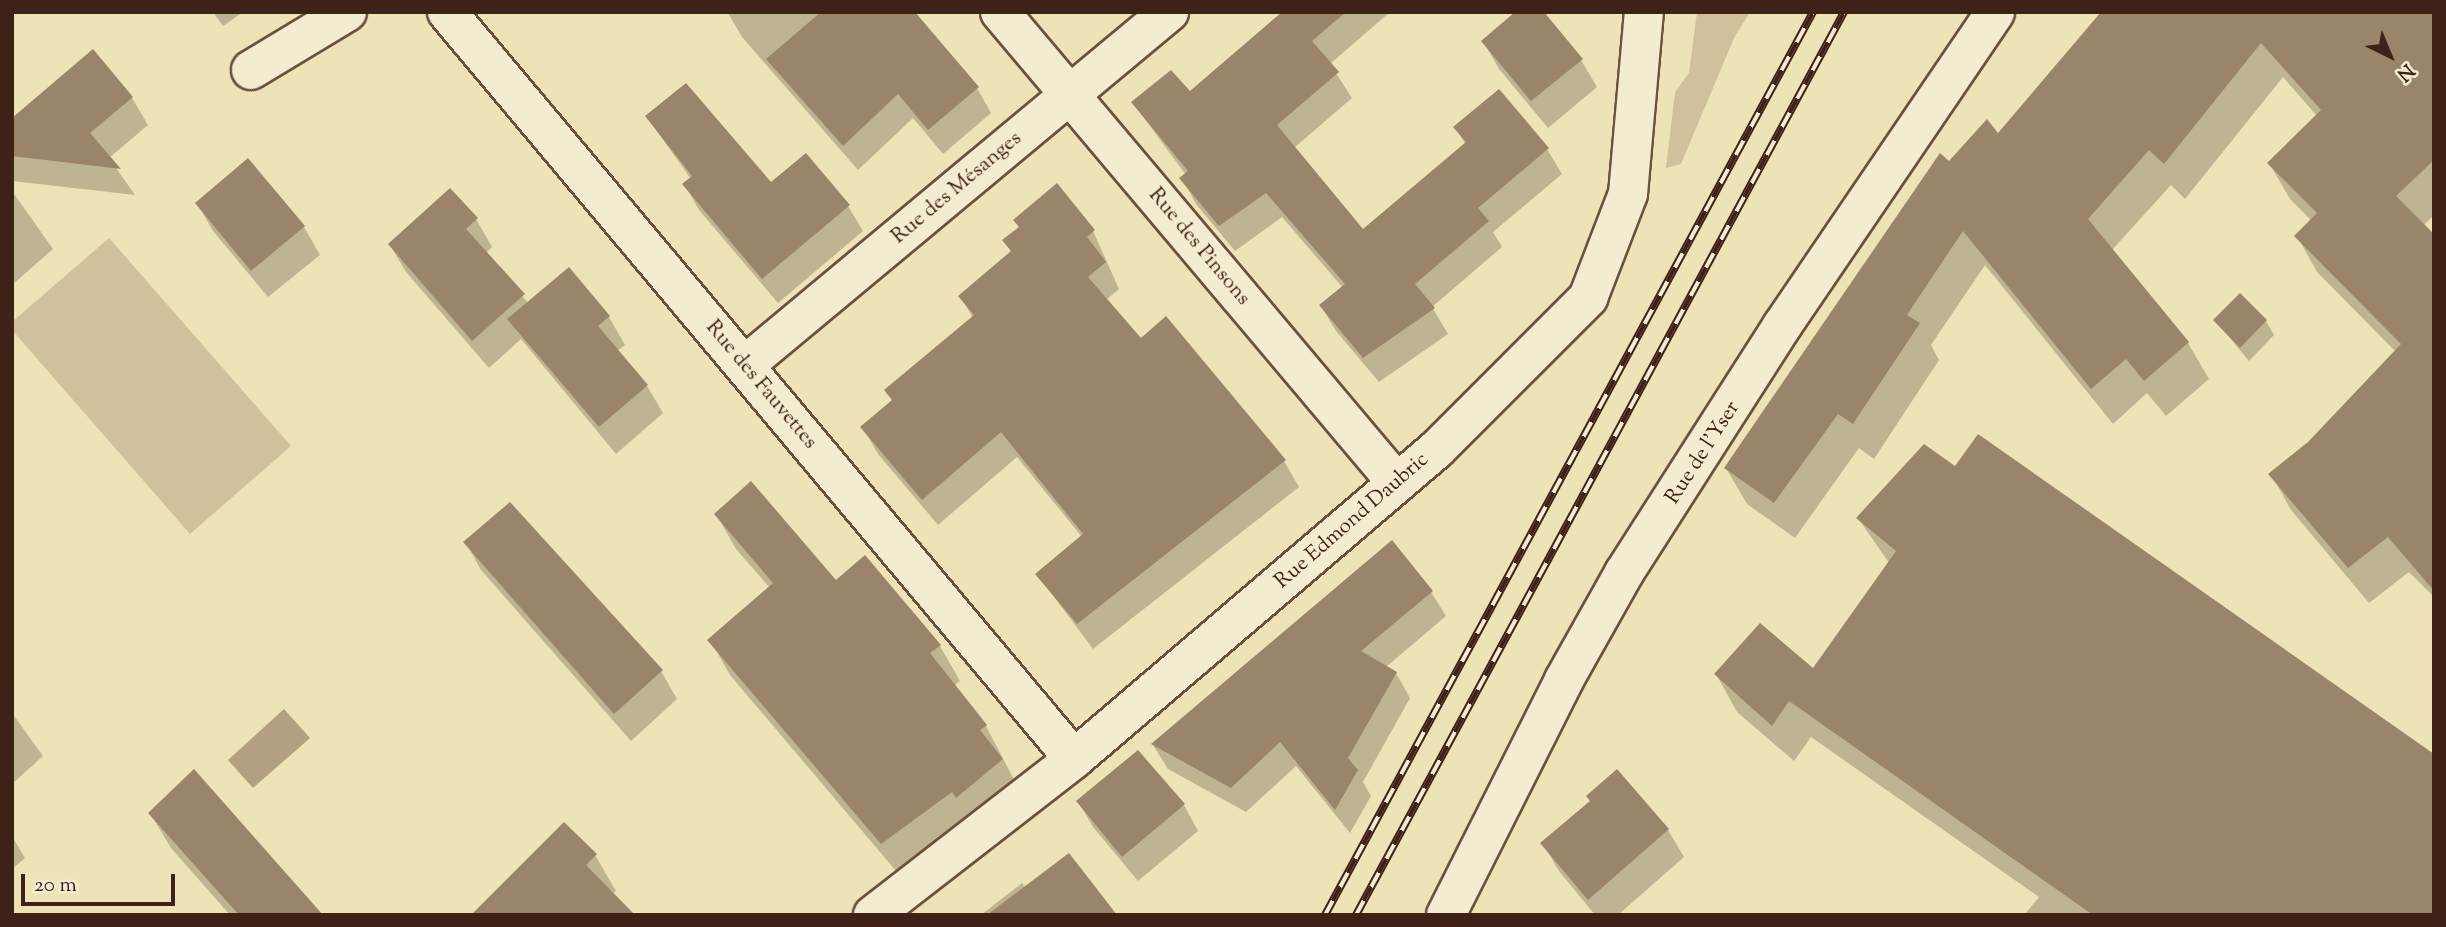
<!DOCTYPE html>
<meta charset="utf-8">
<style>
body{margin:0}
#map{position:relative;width:2446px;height:927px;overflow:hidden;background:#eee2b7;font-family:"Sorts Mill Goudy",serif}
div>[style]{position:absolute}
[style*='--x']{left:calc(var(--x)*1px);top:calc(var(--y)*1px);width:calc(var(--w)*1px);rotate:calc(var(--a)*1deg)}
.green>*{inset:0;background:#d0c19c}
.water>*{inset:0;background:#b2a081}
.shadow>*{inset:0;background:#0003}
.building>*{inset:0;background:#9a856a}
.roads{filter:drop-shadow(2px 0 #6a513f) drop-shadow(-2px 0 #6a513f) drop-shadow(0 2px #6a513f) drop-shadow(0 -2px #6a513f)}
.minor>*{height:38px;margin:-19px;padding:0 19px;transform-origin:19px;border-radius:19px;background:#f4ecd0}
.rail>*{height:8px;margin-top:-4px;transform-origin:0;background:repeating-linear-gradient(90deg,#f4ecd0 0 16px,#3e2117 0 32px);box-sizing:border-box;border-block:2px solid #3e2117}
span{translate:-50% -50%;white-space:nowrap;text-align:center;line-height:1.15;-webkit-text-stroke:5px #f4ecd0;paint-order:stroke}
.street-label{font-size:21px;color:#3e2117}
.frame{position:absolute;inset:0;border:14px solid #3e2117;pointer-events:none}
.north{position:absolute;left:2355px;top:21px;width:70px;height:70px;-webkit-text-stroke:5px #f4ecd0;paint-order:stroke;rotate:137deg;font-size:19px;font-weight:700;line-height:28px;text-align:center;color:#3e2117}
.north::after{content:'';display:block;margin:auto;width:24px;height:32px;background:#3e2117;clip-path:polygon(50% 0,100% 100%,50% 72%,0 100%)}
.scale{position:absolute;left:21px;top:874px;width:154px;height:32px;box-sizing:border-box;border:4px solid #3e2117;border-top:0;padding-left:9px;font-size:21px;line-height:24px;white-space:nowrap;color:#3e2117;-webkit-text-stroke:5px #f4ecd0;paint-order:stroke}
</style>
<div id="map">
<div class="green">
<div style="clip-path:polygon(1697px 12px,1750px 12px,1734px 38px,1681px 164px,1666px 168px,1675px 92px,1689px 73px)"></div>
<div style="clip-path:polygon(109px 238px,291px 446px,190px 534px,12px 330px,12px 322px)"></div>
</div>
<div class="water">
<div style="clip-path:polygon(284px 709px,310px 738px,253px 788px,228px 760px)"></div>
</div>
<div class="shadow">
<div style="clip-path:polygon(213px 12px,243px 12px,223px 26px)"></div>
<div style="clip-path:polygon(913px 12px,977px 88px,991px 113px,943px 154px,913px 118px,858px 170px,742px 37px,728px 13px)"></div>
<div style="clip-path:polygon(1285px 12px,1390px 12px,1330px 64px,1352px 98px,1294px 148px,1363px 231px,1465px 144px,1456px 128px,1547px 149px,1562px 174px,1493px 232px,1502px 247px,1432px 307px,1448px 334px,1379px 382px,1336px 331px,1321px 306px,1343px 288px,1282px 217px,1235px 251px,1196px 204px,1182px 178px,1186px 175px,1133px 103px,1189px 94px)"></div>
<div style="clip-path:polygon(2102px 12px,2434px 12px,2434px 215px,2423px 226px,2434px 237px,2434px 597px,2409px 572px,2369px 603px,2291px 510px,2271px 474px,2310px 443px,2396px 352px,2317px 272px,2297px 236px,2312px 221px,2290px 199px,2269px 163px,2317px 116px,2283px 77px,2185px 199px,2171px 185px,2112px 250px,2188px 343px,2209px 379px,2166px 416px,2147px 393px,2113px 424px,1985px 265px,1931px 345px,1939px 360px,1874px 459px,1859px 448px,1795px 538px,1747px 504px,1726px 468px,1949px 164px,1998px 136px)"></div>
<div style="clip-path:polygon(1483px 41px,1581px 60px,1597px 87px,1548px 128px,1499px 69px)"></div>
<div style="clip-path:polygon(132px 98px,148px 125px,109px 158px,135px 195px,12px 181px,12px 120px)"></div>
<div style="clip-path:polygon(647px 117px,771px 185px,848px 206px,863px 231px,778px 303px,699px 210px,685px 185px,691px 179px)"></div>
<div style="clip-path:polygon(12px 191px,53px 249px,12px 285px)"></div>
<div style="clip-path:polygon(197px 203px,304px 227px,320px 255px,268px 297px,213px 231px)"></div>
<div style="clip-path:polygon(476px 219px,492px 247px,486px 253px,529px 304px,569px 269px,609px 317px,625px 345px,617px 351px,647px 386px,663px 413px,616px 454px,521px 339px,489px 368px,406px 272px,390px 245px)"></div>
<div style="clip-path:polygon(1015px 221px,1093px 231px,1119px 289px,1106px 300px,1140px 341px,1284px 461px,1299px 487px,1093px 649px,1037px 574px,1082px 537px,1017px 457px,938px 525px,878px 454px,863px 428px,893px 402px,886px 390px,973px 318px,960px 296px,1012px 253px,1004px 240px,1020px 228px)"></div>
<div style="clip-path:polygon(2215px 320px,2266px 321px,2274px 335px,2249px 361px)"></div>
<div style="clip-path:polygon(1956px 468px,2434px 915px,2024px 915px,2039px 897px,1811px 737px,1794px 761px,1737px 712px,1716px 674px,1813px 670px,1889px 563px,1858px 518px)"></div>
<div style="clip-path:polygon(716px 514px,940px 646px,960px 681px,954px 686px,986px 726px,1022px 795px,902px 878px,730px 675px,710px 640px,770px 588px,736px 549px)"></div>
<div style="clip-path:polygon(466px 543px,661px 671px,677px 699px,631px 741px,481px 570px)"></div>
<div style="clip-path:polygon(1431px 592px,1446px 616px,1386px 667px,1396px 673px,1410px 698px,1363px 782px,1371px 796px,1350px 833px,1296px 766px,1246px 812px,1168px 769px,1153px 745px)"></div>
<div style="clip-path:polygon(12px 713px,43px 756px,12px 784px)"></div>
<div style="clip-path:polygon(1138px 752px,1184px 805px,1198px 831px,1138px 881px,1093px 827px,1078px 801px)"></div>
<div style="clip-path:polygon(1591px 802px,1668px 830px,1684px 857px,1618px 915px,1595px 915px,1559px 871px,1543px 844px)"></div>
<div style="clip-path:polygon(150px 813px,321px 915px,230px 915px,171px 848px)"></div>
<div style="clip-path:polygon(12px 836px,25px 858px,12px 869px)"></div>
<div style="clip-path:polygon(595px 855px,616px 891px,612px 894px,473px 915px)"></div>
<div style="clip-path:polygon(1022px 883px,1026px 888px,1115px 915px,981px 915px)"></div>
</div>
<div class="building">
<div style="clip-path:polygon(821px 12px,915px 12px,979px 87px,928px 130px,898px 94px,843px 146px,766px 59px)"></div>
<div style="clip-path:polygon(1282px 12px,1346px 12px,1312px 41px,1339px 72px,1277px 125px,1363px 229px,1466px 142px,1453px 127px,1499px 89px,1549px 148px,1478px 208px,1489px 221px,1415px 284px,1435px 308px,1363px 358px,1319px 305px,1345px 284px,1266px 193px,1219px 226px,1179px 178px,1188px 171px,1131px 102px,1171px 70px,1190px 91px)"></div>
<div style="clip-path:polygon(1515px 12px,1544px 12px,1583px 59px,1531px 101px,1481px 41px)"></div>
<div style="clip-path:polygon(2101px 12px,2434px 12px,2434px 160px,2396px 196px,2434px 234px,2434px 591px,2388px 537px,2348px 568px,2268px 474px,2308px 442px,2401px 344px,2294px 236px,2317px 213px,2267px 163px,2321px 110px,2261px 43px,2164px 164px,2149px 150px,2088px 219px,2189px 342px,2144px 381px,2126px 359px,2091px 389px,1963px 231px,1907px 315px,1920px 323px,1853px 424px,1838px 414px,1774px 503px,1724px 468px,1940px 153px,1949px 161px,1987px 119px,1998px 133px)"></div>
<div style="clip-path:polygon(93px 49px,133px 97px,90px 133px,121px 169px,12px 156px,12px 118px)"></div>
<div style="clip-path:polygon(686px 83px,771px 182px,806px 153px,850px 205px,762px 279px,682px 184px,692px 176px,645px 116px)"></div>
<div style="clip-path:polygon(248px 158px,305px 226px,251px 271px,195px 203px)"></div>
<div style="clip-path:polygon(1057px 183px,1095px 230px,1087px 237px,1106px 262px,1088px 277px,1141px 338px,1166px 316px,1286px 460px,1077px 624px,1035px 574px,1083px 534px,1001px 432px,922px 500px,860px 427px,892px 400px,884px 390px,974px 315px,958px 296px,1011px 251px,1002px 240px,1019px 227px,1013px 220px)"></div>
<div style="clip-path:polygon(450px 188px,478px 218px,466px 229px,525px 294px,472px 341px,388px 244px)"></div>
<div style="clip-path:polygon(569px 267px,610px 316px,598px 326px,648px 385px,599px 427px,507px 319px)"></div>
<div style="clip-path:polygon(2240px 293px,2267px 320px,2240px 348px,2213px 320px)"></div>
<div style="clip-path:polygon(1978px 434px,2434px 754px,2434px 915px,2093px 915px,1789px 701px,1772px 726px,1714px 674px,1760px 623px,1813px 668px,1896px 551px,1856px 518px,1924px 444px,1955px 466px)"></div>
<div style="clip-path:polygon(751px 481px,836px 580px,865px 555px,941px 645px,930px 653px,987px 725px,980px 730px,1003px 759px,956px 798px,952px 792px,881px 844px,707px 640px,773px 583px,714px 514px)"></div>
<div style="clip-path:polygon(510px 502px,663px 670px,614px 714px,463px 542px)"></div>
<div style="clip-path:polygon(1392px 540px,1433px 591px,1361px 651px,1397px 672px,1348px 758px,1358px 770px,1335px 810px,1280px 742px,1231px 788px,1151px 744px)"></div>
<div style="clip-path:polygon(1138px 750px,1185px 804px,1122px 857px,1076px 801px)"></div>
<div style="clip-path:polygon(194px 769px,323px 915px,239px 915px,148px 813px)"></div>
<div style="clip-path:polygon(1617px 769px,1669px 829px,1588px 900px,1540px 843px,1590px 801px,1586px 796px)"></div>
<div style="clip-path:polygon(564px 822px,597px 854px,586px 865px,635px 915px,471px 915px)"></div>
<div style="clip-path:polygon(1069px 853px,1117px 915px,987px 915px)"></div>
</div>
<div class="roads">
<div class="minor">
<div style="--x:447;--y:12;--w:975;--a:49.99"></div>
<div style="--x:1000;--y:12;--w:616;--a:49.87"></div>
<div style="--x:251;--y:70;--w:112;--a:-31.1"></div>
<div style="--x:745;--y:365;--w:552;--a:-39.78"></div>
<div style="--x:873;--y:915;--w:254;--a:-37.8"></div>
<div style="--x:1074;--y:759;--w:477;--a:-40.5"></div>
<div style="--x:1437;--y:449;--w:214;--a:-45"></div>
<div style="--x:1588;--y:298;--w:111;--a:-69"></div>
<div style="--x:1628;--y:194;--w:183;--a:-85"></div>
<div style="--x:1446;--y:915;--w:263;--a:-63.3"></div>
<div style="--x:1564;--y:680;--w:123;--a:-60.7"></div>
<div style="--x:1624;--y:573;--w:293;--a:-57.4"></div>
<div style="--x:1782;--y:326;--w:379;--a:-55.8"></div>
</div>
</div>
<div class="rail">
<div style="--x:1325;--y:915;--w:1026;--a:-61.61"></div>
<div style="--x:1356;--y:915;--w:1026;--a:-61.61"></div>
</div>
<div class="street-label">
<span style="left:957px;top:188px;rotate:-40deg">Rue des Mésanges</span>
<span style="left:1199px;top:247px;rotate:50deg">Rue des Pinsons</span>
<span style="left:761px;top:385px;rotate:50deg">Rue des Fauvettes</span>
<span style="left:1703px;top:453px;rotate:-57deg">Rue de l'Yser</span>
<span style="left:1352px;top:521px;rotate:-41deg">Rue Edmond Daubric</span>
</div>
<div class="frame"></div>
<div class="north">N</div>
<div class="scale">20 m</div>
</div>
